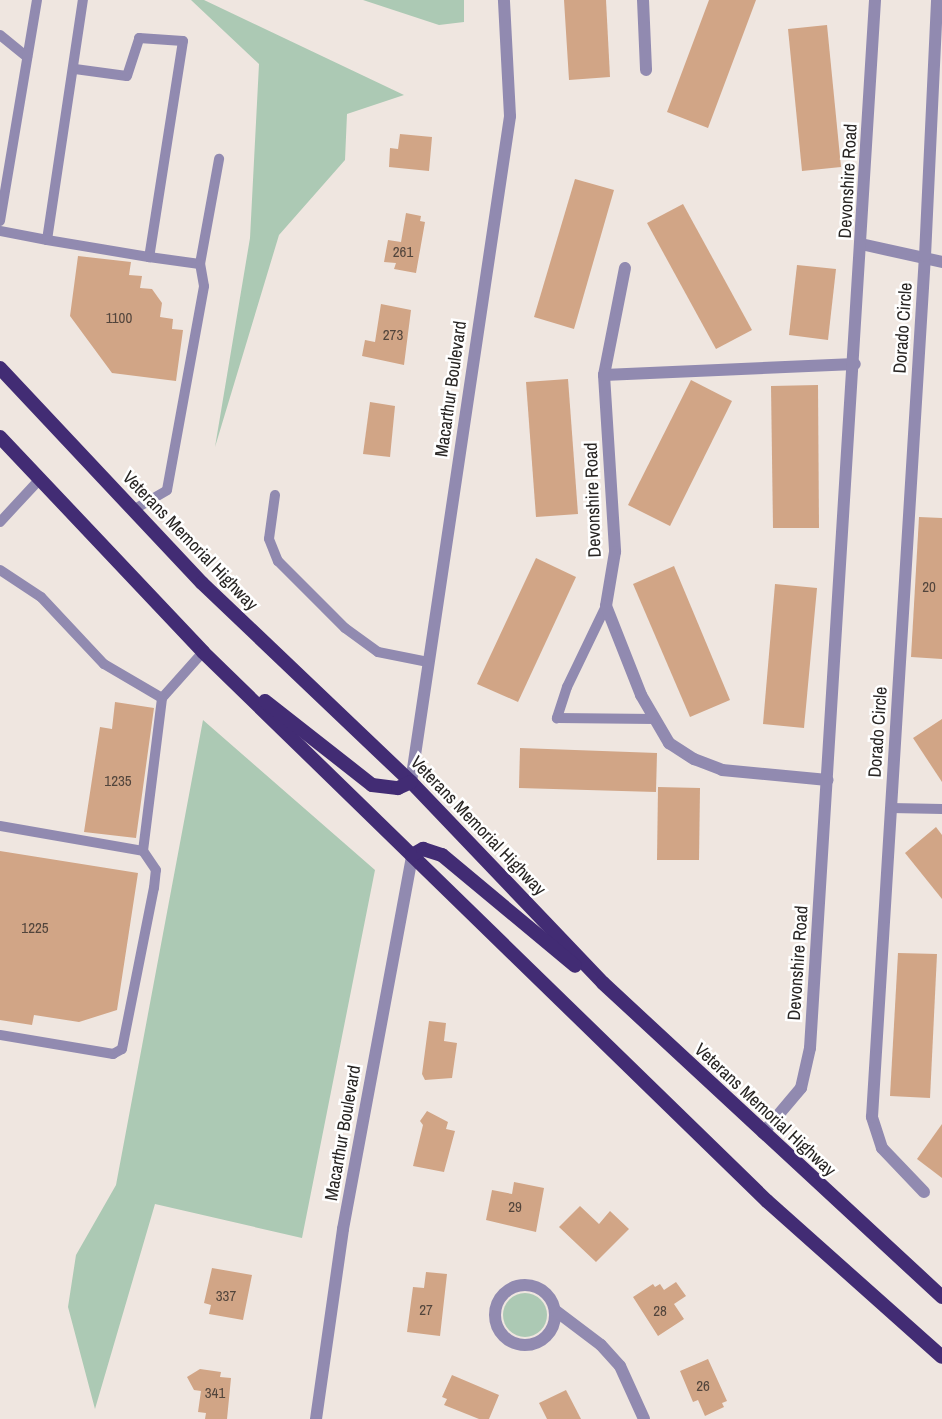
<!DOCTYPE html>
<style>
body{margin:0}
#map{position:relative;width:942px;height:1419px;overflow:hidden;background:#efe6e0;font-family:"Archivo Narrow",sans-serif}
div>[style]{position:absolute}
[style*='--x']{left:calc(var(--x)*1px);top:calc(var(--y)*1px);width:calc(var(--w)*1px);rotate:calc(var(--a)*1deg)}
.green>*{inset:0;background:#acc9b4}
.round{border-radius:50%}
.building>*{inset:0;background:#d1a586}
.service>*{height:10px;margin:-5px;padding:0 5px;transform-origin:5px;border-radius:5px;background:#918ab0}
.minor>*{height:12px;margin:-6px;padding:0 6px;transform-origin:6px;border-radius:6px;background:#918ab0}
.minor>.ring{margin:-6px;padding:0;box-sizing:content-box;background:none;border:12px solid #918ab0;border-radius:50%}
.trunk>*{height:14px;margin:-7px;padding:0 7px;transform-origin:7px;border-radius:7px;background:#422c74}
span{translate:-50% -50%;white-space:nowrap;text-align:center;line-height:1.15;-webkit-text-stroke:5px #fff;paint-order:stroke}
.number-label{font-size:15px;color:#52453c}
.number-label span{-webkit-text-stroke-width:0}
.street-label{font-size:18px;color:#282523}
</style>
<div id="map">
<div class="green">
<div style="clip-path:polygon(191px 0,204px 0,404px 95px,347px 114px,345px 160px,279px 235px,215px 447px,250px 238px,259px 64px)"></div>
<div style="clip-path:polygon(363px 0,464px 0,464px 22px,439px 25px)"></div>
<div style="clip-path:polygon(203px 720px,375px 870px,302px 1238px,155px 1204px,95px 1409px,68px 1307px,76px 1255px,116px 1185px)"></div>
<div class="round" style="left:503px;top:1293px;width:44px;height:44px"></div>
</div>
<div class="building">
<div style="clip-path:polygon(564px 0,606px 0,610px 77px,569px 80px)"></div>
<div style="clip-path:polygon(709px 0,756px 0,708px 128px,667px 112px)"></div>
<div style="clip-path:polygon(827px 25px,841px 167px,802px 171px,788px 29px)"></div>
<div style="clip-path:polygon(400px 134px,432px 137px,429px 171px,389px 167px,390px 148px,398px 149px)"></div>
<div style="clip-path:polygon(575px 179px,614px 190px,574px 329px,534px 317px)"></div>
<div style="clip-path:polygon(683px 204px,752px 330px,716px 349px,647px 223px)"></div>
<div style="clip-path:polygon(406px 213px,421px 216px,420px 221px,425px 222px,416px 273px,394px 269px,396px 263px,384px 262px,388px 240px,401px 242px)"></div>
<div style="clip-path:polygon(78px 256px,131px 262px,129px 275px,142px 276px,140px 288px,152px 289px,162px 303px,160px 317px,173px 319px,172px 329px,183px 330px,176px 381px,112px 373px,70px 316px)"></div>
<div style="clip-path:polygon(797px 265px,836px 269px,828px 340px,789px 335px)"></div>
<div style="clip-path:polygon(381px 304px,411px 310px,404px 365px,362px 356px,365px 340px,375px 342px)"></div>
<div style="clip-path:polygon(568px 379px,578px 514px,536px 517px,526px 382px)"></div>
<div style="clip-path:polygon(691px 380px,732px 401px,670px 526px,628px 505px)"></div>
<div style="clip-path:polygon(818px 385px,819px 528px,773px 528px,771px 386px)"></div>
<div style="clip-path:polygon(370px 402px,395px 406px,390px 457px,363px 454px)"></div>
<div style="clip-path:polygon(919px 517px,942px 518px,942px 659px,911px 657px)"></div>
<div style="clip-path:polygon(536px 558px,576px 577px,518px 702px,477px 684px)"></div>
<div style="clip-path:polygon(674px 566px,730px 700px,690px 717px,633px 584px)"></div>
<div style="clip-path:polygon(775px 584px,817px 588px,804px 728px,763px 724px)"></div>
<div style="clip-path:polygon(115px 702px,154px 708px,136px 838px,84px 832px,100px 727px,112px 729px)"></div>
<div style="clip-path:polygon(942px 719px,942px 782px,913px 738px)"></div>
<div style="clip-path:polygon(520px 748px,657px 753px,656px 792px,519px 788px)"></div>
<div style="clip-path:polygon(658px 787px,700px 788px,699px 860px,657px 860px)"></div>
<div style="clip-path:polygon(936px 827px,942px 835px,942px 899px,905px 853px)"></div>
<div style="clip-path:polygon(0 851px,138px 873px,117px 1010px,79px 1022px,34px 1015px,32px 1025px,0 1020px)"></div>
<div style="clip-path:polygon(898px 953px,937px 954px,930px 1098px,890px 1096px)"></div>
<div style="clip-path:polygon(429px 1021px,446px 1023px,444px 1041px,457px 1043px,452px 1078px,425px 1080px,422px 1074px)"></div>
<div style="clip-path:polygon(427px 1111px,448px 1122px,446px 1129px,455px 1131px,444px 1172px,413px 1166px,423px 1125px,420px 1121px)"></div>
<div style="clip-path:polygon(942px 1124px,942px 1178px,917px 1159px)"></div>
<div style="clip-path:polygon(514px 1182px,544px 1188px,536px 1232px,486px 1220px,492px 1190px,512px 1194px)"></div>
<div style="clip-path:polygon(580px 1206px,599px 1224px,610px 1211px,629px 1229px,596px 1262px,559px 1227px)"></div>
<div style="clip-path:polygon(212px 1268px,252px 1275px,243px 1320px,209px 1314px,211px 1305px,204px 1303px)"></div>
<div style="clip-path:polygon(426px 1272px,447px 1274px,440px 1336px,407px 1332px,413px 1287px,424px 1288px)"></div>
<div style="clip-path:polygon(676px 1282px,686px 1296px,674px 1304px,684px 1319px,658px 1336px,633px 1297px,653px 1284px,655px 1287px,660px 1284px,664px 1290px)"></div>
<div style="clip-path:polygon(708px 1359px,727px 1401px,722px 1403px,724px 1407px,705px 1416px,698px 1400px,693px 1402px,680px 1371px)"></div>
<div style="clip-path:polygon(200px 1369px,221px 1372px,220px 1377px,231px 1378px,227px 1419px,205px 1419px,206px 1413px,198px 1412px,201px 1391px,194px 1390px,187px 1377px)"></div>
<div style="clip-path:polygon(452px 1375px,499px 1395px,489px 1419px,479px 1419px,444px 1405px,447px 1399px,442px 1397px)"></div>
<div style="clip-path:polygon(566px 1390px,581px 1419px,547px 1419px,539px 1403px)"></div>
</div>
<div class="service">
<div style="--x:0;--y:35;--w:35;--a:39"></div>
<div style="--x:75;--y:69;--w:52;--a:7.7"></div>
<div style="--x:127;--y:76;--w:40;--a:-72"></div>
<div style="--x:139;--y:38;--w:44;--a:3.9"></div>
<div style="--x:183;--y:41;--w:219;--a:98.9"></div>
<div style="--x:149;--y:257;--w:51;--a:7.8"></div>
<div style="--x:200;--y:264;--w:107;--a:-79.7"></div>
<div style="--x:0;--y:221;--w:224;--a:-80.5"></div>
<div style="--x:0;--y:231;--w:48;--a:10.8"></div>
<div style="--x:47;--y:240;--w:243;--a:-81.5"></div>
<div style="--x:47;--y:240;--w:103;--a:9.5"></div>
<div style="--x:275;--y:495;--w:44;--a:97.8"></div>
<div style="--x:269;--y:539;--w:24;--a:68"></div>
<div style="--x:278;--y:561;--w:95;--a:45"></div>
<div style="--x:345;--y:628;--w:41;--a:36"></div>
<div style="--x:378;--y:652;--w:51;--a:11.3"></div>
<div style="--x:133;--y:510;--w:39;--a:-30"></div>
<div style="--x:167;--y:490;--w:207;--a:-79.7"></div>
<div style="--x:204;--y:286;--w:22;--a:-100"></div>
<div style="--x:0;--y:522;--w:57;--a:-47.1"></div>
<div style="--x:0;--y:570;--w:49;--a:33.4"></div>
<div style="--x:41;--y:597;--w:92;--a:46.8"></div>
<div style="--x:104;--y:664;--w:67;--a:30.4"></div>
<div style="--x:162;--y:698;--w:62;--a:-48.3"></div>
<div style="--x:606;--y:606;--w:90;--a:115.7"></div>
<div style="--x:567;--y:687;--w:33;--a:108"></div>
<div style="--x:557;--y:718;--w:98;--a:0.6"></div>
<div style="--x:891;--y:808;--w:51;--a:1.1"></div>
<div style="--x:0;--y:826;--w:145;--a:9.9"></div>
<div style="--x:0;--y:1035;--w:115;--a:9.5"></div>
<div style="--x:113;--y:1054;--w:10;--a:-29"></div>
<div style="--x:122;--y:1049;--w:164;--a:-78.8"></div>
<div style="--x:154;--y:888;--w:18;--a:-84"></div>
<div style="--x:156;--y:870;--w:23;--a:-124"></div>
<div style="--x:143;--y:851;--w:154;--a:-82.9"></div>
</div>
<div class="minor">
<div style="--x:643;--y:0;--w:70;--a:87.5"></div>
<div style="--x:861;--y:244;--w:83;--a:12.5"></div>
<div style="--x:625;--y:268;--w:109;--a:101.1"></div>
<div style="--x:604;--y:375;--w:177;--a:86.4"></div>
<div style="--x:615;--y:552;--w:55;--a:99.5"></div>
<div style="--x:606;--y:606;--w:96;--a:68.5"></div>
<div style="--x:641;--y:695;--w:56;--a:59.7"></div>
<div style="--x:669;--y:743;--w:30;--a:33"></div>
<div style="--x:694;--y:759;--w:30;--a:21"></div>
<div style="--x:722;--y:770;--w:106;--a:5.4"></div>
<div style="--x:604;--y:375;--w:251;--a:-2.5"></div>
<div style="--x:411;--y:782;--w:673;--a:-81.54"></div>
<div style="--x:510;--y:116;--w:116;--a:-93"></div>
<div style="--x:763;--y:1133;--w:59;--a:-49.8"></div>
<div style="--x:801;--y:1088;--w:41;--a:-77.3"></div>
<div style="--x:810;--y:1048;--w:1050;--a:-86.45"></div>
<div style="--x:924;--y:1192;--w:61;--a:-133.7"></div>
<div style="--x:882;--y:1148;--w:33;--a:-108"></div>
<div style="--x:872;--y:1117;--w:863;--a:-86.48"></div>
<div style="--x:925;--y:256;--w:256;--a:-87.3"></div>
<div class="ring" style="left:495px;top:1285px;width:48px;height:48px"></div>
<div style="--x:556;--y:1311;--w:56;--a:37.1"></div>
<div style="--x:601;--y:1345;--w:28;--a:48"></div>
<div style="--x:620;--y:1366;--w:58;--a:65.6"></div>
<div style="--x:316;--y:1419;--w:192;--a:-81.9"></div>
<div style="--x:343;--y:1229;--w:380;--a:-79.5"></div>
</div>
<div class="trunk">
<div style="--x:0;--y:368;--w:295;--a:46.8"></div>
<div style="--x:202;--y:583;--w:289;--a:43.6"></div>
<div style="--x:411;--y:782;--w:278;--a:46.3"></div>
<div style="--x:603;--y:983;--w:462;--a:42.8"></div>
<div style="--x:0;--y:437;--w:296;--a:46.6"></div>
<div style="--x:203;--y:652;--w:787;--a:44.23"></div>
<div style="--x:767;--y:1201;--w:234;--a:41.7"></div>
<div style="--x:265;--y:701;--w:136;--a:38.1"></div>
<div style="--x:372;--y:785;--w:26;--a:7"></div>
<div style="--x:398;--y:788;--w:14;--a:-25"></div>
<div style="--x:412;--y:855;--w:13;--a:-29"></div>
<div style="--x:423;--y:849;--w:20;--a:18"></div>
<div style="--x:442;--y:855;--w:173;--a:39.8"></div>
</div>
<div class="number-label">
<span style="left:403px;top:252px">261</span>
<span style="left:119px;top:318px">1100</span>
<span style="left:393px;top:335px">273</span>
<span style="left:929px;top:587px">20</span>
<span style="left:118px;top:781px">1235</span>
<span style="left:35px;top:928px">1225</span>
<span style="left:515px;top:1207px">29</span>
<span style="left:226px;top:1296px">337</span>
<span style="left:426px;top:1310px">27</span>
<span style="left:660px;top:1311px">28</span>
<span style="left:703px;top:1386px">26</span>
<span style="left:215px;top:1393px">341</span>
</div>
<div class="street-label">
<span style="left:848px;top:181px;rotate:-87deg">Devonshire Road</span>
<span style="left:903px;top:328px;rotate:-86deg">Dorado Circle</span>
<span style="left:451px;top:389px;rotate:-82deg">Macarthur Boulevard</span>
<span style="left:593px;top:500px;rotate:-92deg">Devonshire Road</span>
<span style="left:190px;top:541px;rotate:46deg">Veterans Memorial Highway</span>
<span style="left:878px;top:732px;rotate:-86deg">Dorado Circle</span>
<span style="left:478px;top:826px;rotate:46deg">Veterans Memorial Highway</span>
<span style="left:798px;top:963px;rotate:-86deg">Devonshire Road</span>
<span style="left:765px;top:1110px;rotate:43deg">Veterans Memorial Highway</span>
<span style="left:343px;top:1133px;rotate:-80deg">Macarthur Boulevard</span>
</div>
</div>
